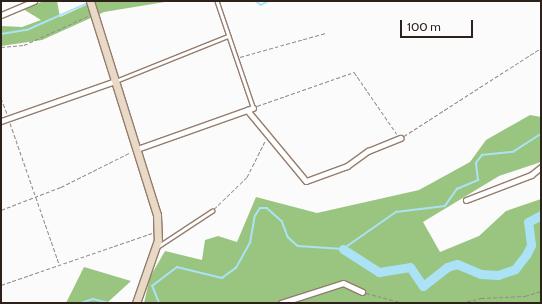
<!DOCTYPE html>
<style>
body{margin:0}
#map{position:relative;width:542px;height:304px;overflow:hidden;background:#fbfbfb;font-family:Cabin,sans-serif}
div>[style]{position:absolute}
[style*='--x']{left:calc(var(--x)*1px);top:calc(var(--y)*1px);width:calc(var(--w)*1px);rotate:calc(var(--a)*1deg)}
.forest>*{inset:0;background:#9ac580}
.stream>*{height:1.5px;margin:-0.75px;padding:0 0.75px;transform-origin:0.75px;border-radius:0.75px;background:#abe2f6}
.river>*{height:9px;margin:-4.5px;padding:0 4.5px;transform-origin:4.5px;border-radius:4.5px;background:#abe2f6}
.path>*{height:1px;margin-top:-0.5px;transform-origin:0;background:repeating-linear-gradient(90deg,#908b87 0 4px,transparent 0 6px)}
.roads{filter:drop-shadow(1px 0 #957c6c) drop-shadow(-1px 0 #957c6c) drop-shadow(0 1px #957c6c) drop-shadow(0 -1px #957c6c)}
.lane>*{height:2.5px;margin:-1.25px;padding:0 1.25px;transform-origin:1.25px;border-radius:1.25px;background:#fff}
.street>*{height:5px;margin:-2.5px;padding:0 2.5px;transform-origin:2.5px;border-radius:2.5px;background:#fff}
.secondary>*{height:7px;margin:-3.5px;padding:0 3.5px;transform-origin:3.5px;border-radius:3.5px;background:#e9d9c7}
span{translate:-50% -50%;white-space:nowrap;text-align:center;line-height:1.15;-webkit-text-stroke:3px #fff;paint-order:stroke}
.frame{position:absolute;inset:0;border:2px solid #2c211b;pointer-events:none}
.scale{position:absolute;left:400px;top:20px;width:73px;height:18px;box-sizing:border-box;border:2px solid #2c211b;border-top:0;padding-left:5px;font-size:12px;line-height:14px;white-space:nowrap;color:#2c211b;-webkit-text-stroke:3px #fff;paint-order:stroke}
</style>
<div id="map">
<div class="forest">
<div style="clip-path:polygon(44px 1px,57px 1px,60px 17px,95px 1px,171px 1px,104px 12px,42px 40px,1px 46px,1px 26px,22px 27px,41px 20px,23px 9px)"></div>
<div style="clip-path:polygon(530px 115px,541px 117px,541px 162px,499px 176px,423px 222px,440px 252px,479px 236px,506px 211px,541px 199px,541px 303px,144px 303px,150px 277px,165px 251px,202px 260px,205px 240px,218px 236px,237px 242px,256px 197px,317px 213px,419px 190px,470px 162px,486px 140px)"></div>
<div style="clip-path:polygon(84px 267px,131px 281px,107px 303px,66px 303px)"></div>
</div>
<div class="stream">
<div style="--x:256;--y:1;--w:6;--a:39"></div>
<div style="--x:261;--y:5;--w:9;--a:-27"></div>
<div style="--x:1;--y:34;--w:26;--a:-9"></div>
<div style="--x:27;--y:30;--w:67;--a:-23.9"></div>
<div style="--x:81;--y:303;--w:13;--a:-18"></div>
<div style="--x:93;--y:299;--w:16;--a:14"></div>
<div style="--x:159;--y:303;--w:18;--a:-112"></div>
<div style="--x:152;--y:286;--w:31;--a:-37"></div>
<div style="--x:177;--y:267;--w:46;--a:13.7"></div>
<div style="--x:222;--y:278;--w:17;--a:-36"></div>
<div style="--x:236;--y:268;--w:29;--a:-61"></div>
<div style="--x:250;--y:243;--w:27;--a:-80"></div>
<div style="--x:255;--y:216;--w:9;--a:-58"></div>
<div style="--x:260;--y:208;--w:7;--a:0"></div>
<div style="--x:267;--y:208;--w:20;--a:41"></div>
<div style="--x:282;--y:221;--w:17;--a:69"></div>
<div style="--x:288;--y:237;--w:13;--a:42"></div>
<div style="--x:298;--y:246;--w:45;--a:3.8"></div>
<div style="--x:343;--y:249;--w:65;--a:-34.9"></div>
<div style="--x:396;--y:212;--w:49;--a:-7"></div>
<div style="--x:445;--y:206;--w:21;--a:-55"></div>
<div style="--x:457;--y:189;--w:23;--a:-23"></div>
<div style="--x:478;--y:180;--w:17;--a:-97"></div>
<div style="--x:476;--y:163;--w:10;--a:-53"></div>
<div style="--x:482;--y:155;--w:31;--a:-6"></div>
<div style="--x:513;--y:152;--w:33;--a:-33"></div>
</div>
<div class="river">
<div style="--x:343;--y:249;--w:43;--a:32.6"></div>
<div style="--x:379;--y:272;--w:31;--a:-9"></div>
<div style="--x:410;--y:267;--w:23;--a:56"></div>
<div style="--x:423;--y:286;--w:31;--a:-38"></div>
<div style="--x:447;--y:267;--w:10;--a:-17"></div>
<div style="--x:457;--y:264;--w:26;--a:23"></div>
<div style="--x:481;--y:274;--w:17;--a:3"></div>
<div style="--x:498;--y:275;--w:18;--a:-19"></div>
<div style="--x:515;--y:269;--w:18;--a:-52"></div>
<div style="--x:526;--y:255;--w:11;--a:-63"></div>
<div style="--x:531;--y:245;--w:23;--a:-97"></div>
<div style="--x:528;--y:222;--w:15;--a:-28"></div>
</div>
<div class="path">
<div style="--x:1;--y:47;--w:23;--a:-5"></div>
<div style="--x:24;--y:45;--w:70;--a:-24.4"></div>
<div style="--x:240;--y:57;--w:89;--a:-15.6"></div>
<div style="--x:1;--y:98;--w:17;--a:69"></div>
<div style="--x:257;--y:106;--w:103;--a:-19.3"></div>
<div style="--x:354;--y:72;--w:75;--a:55.3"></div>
<div style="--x:10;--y:123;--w:149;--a:70.8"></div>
<div style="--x:404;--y:136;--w:163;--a:-32.7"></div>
<div style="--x:214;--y:209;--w:46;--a:-44.1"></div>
<div style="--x:247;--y:177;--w:40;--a:-63.4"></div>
<div style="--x:1;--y:210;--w:64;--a:-21"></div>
<div style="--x:61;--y:187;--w:78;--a:-26.6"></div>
<div style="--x:1;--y:285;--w:160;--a:-19"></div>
<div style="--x:366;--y:293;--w:39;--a:15"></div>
<div style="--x:461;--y:303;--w:21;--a:-14"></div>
<div style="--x:481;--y:298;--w:44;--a:-2.6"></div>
<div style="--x:525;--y:296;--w:17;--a:-17"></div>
</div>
<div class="roads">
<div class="lane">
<div style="--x:217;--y:1;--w:112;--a:71.2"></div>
<div style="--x:116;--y:81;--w:121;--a:-21.9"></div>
<div style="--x:157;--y:247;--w:66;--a:-33.2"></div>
</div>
<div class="street">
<div style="--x:1;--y:15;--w:36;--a:-23"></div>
<div style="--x:247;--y:110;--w:92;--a:50.3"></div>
<div style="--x:306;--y:181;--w:44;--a:-20.1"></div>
<div style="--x:347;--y:166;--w:26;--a:-36"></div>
<div style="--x:368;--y:151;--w:35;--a:-22"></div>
<div style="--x:1;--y:121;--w:121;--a:-19.3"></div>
<div style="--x:137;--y:149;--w:123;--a:-19.5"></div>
<div style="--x:466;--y:200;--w:70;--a:-21"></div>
<div style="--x:531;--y:175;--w:13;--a:-39"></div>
<div style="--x:281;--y:303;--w:65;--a:-17.9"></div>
<div style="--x:343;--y:283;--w:21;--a:25"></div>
</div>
<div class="secondary">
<div style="--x:90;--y:1;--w:224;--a:72.6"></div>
<div style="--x:157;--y:215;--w:25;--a:88"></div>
<div style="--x:158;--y:240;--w:67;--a:109.2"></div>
</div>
</div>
<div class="frame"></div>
<div class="scale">100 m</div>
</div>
